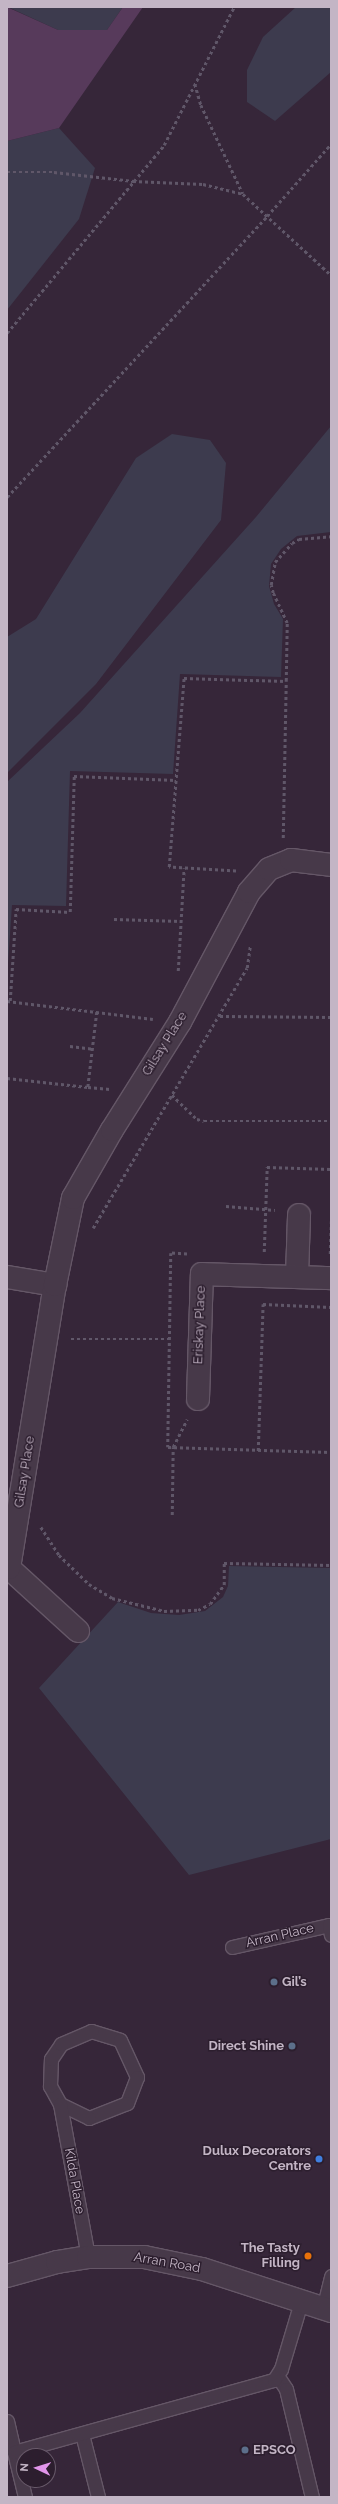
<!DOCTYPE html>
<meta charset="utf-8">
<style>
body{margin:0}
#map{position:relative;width:338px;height:2504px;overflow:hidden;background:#362639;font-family:Raleway,sans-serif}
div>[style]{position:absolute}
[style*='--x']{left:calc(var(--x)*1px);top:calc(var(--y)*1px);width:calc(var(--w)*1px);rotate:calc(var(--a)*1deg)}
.green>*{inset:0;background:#3d3b4e}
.water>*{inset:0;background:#573a5b}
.path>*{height:2.5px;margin-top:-1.25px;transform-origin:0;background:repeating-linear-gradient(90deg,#605769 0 3px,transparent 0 6px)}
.roads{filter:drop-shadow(1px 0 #655767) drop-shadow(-1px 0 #655767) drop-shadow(0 1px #655767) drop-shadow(0 -1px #655767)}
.lane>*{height:13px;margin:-6.5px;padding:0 6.5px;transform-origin:6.5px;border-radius:6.5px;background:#473949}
.street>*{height:22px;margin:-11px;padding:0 11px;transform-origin:11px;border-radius:11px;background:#473949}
.dots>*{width:11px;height:11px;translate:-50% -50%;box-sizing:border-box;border:2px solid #2c1e2e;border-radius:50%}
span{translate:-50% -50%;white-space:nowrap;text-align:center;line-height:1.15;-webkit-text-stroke:3px #2c1e2e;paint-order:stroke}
.street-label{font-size:13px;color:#c3b5c5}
.poi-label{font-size:13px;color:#c3b5c5;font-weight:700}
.left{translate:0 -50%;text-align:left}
.right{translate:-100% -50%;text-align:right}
.frame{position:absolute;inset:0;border:8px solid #c3b5c5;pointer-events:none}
.north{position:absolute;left:16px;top:2448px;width:40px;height:40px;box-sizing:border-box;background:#2c1e2e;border:1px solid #685a6a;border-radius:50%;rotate:274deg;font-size:11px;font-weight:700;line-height:16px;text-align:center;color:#c3b5c5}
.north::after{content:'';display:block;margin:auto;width:14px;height:18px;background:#e195ea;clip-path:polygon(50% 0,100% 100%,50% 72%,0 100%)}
</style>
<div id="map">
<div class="green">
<div style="clip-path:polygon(8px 7px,123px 7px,107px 30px,58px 30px)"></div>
<div style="clip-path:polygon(296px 7px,331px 7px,331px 72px,275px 121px,247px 102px,247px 70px,263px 37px)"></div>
<div style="clip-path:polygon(59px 128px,95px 168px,79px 219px,7px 310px,7px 141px)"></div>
<div style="clip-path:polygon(331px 426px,331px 532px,297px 536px,281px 549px,271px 564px,269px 586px,274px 604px,283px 619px,281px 677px,180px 674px,173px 774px,70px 771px,66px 906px,12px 905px,7px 978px,7px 782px,80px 713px,256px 517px)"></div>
<div style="clip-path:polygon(172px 434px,210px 440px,226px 463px,221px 520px,96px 684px,7px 773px,7px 637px,36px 619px,136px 458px)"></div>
<div style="clip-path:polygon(229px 1566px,331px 1568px,331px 1839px,189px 1875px,39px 1688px,118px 1602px,151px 1613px,179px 1615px,205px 1611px,223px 1597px,228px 1586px)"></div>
</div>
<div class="water">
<div style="clip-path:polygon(7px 7px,58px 30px,107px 30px,123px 7px,143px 7px,59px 128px,7px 141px)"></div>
</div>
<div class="path">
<div style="--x:195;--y:84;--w:22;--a:74"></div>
<div style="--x:201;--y:105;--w:98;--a:64.7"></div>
<div style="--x:7;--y:172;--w:47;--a:0"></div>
<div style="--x:54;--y:172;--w:80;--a:6.5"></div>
<div style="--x:133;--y:181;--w:70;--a:2.5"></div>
<div style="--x:203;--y:184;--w:41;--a:14"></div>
<div style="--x:243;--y:194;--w:120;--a:42.6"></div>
<div style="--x:7;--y:333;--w:245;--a:-50.1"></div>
<div style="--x:164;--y:145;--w:155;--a:-63.1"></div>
<div style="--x:7;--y:497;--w:383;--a:-47.2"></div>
<div style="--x:267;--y:216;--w:96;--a:-48.4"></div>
<div style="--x:283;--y:838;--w:157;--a:-88.9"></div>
<div style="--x:236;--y:871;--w:67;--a:-176.6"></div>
<div style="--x:169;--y:867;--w:190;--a:-85.5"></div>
<div style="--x:184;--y:678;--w:102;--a:1.7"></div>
<div style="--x:286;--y:681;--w:58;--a:-89"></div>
<div style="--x:287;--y:623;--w:33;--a:-115"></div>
<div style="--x:273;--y:593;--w:8;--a:-104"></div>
<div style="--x:271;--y:585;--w:23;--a:-80"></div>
<div style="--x:275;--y:562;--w:25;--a:-48"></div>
<div style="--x:292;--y:543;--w:8;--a:-30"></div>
<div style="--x:299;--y:539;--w:32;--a:-5"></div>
<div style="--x:114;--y:919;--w:67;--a:1.7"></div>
<div style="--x:178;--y:971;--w:103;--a:-86.7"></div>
<div style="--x:7;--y:1001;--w:147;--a:7"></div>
<div style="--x:10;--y:1001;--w:92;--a:-86.3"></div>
<div style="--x:16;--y:909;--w:54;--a:3.2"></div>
<div style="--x:70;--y:912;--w:136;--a:-88.3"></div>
<div style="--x:74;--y:776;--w:102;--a:2.2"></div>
<div style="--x:97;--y:1012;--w:76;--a:96.8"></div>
<div style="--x:88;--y:1087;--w:22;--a:5"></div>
<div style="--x:220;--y:1016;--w:111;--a:0.5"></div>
<div style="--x:70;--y:1046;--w:23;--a:7"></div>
<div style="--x:7;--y:1078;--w:81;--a:6.3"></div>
<div style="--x:172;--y:1095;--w:35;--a:44"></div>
<div style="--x:197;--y:1119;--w:7;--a:16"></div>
<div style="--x:204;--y:1121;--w:127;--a:0"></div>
<div style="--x:226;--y:1206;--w:49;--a:4.7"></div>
<div style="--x:93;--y:1228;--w:302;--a:-59.4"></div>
<div style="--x:247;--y:968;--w:22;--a:-82"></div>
<div style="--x:264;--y:1252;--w:85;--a:-88"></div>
<div style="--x:267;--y:1167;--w:64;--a:1.8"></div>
<div style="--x:187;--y:1254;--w:16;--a:-176"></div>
<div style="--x:171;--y:1253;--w:194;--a:90.9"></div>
<div style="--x:168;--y:1447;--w:163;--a:1.8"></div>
<div style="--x:330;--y:1254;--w:36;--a:-88"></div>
<div style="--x:71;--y:1339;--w:97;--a:0"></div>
<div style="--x:258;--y:1451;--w:147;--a:-88.1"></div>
<div style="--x:263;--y:1304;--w:68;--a:2.5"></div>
<div style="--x:172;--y:1515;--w:68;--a:-89.2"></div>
<div style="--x:173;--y:1447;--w:31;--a:-63"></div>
<div style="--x:41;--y:1527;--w:33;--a:57"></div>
<div style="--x:59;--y:1555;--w:42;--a:44"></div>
<div style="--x:89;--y:1584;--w:27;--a:31"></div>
<div style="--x:112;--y:1598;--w:54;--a:14"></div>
<div style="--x:164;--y:1611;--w:34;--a:-2"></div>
<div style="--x:198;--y:1610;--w:13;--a:-27"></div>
<div style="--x:210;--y:1604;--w:24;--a:-54"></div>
<div style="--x:224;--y:1585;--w:22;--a:-90"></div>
<div style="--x:224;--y:1563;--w:107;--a:1.1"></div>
</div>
<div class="roads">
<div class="lane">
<div style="--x:232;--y:1947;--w:99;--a:-12.8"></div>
<div style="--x:329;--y:1925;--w:10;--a:79"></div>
<div style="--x:91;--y:2031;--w:30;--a:17"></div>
<div style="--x:120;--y:2040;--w:41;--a:65.3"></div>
<div style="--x:137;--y:2077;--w:28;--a:111"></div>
<div style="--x:127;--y:2103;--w:41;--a:158.5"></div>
<div style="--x:89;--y:2118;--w:32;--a:-154"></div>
<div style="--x:60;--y:2104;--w:21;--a:-119"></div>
<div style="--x:50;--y:2086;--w:27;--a:-88"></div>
<div style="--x:51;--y:2059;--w:18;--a:-56"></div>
<div style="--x:61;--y:2044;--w:33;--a:-23"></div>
<div style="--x:60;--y:2104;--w:156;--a:79.6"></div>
<div style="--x:323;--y:2309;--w:34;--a:-76"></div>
<div style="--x:278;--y:2377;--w:14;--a:56"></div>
<div style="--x:286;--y:2389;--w:111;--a:76.5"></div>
<div style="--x:7;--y:2421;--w:32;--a:77"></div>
<div style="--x:82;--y:2434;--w:65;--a:75.7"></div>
<div style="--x:25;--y:2497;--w:46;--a:-103.7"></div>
<div style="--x:14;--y:2452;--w:270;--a:-15.5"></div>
<div style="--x:274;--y:2380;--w:13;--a:-58"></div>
<div style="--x:281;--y:2369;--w:70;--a:-73.4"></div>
</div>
<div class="street">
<div style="--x:297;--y:1276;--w:61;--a:-88.1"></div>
<div style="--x:7;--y:1277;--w:49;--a:9.5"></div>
<div style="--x:198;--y:1399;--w:125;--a:-88.2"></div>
<div style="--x:202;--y:1274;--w:129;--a:1.8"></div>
<div style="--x:78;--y:1631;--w:93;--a:-137.6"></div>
<div style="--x:9;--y:1568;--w:287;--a:-80.8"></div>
<div style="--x:55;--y:1285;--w:89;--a:-78.3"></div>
<div style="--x:73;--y:1198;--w:78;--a:-60.2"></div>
<div style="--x:112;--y:1130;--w:128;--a:-57.8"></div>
<div style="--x:180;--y:1022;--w:147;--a:-62"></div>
<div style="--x:249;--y:892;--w:30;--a:-49"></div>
<div style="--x:269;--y:869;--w:24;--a:-22"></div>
<div style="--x:291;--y:860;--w:40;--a:7.1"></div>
<div style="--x:7;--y:2276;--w:52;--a:-15.6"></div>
<div style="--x:57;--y:2262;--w:31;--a:-9"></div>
<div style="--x:88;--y:2257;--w:56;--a:0"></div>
<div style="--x:144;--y:2257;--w:59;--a:11.7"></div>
<div style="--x:202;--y:2269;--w:136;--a:18"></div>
</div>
</div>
<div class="dots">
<div style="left:274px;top:1982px;background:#5c6f8a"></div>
<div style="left:292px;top:2046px;background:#5c6f8a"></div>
<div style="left:319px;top:2159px;background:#3f7fe0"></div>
<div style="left:308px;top:2256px;background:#e8710a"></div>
<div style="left:245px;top:2450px;background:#5c6f8a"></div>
</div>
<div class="street-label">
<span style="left:165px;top:1044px;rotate:-58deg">Gilsay Place</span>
<span style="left:200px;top:1325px;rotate:-88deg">Eriskay Place</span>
<span style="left:25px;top:1472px;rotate:-81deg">Gilsay Place</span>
<span style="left:280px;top:1936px;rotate:-13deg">Arran Place</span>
<span style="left:74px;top:2181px;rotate:80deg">Kilda Place</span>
<span style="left:167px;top:2263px;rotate:10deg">Arran Road</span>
</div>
<div class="poi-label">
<span class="left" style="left:282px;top:1982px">Gil’s</span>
<span class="right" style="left:284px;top:2046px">Direct Shine</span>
<span class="right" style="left:311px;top:2159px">Dulux Decorators<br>Centre</span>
<span class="right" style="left:300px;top:2256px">The Tasty<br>Filling</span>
<span class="left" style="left:253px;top:2450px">EPSCO</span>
</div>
<div class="frame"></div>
<div class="north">N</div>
</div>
